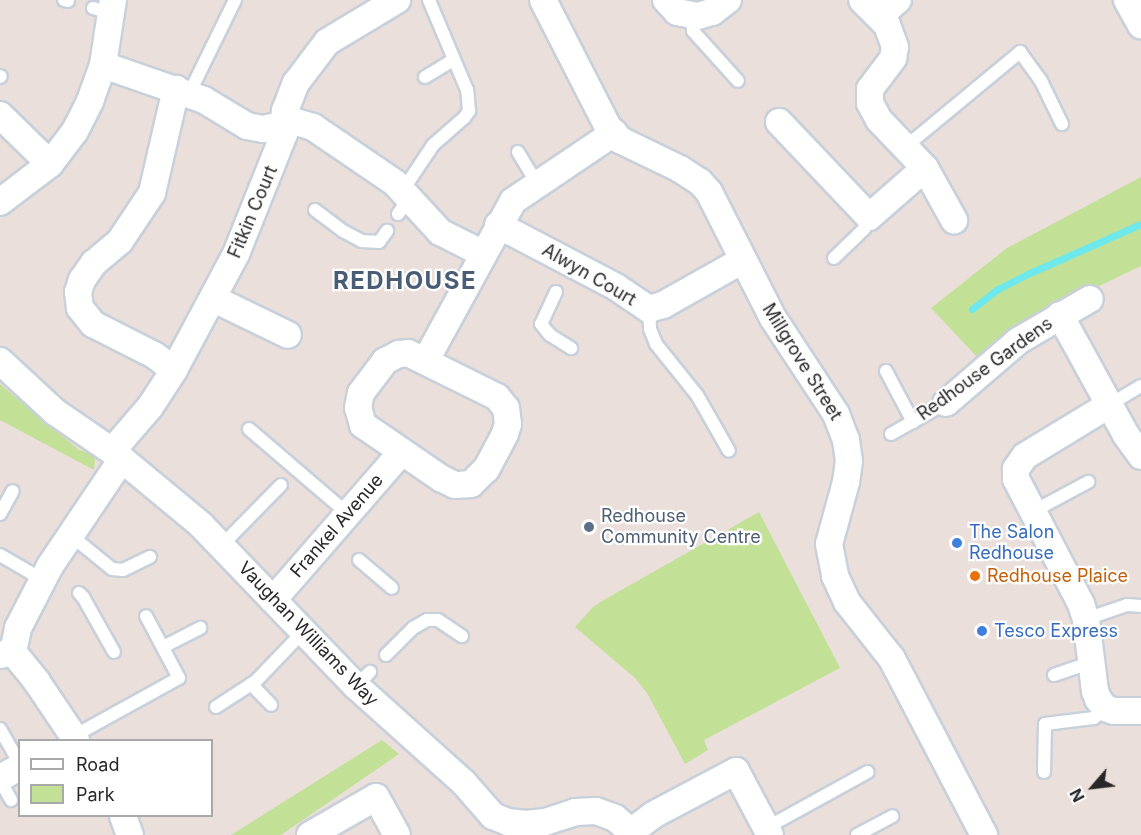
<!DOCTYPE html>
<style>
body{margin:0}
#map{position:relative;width:1141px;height:835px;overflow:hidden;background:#eadfda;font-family:Inter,sans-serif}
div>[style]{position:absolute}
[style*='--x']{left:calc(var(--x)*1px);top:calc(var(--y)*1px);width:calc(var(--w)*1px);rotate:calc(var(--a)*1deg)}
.green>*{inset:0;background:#c2e196}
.stream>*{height:7px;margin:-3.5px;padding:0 3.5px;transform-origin:3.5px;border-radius:3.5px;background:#6de8ec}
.roads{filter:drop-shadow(2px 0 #c8d0da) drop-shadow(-2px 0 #c8d0da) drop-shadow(0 2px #c8d0da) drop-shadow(0 -2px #c8d0da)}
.service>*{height:12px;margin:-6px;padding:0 6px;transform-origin:6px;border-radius:6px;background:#fff}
.minor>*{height:26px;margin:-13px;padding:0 13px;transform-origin:13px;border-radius:13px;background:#fff}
.dots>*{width:16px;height:16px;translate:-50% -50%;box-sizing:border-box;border:3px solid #fff;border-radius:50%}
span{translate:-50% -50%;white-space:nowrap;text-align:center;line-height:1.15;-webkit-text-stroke:4.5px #fff;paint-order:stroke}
.street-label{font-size:18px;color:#282828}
.service-label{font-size:18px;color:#4e5e75}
.left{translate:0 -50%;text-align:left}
.shop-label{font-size:18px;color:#366cbe}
.food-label{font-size:18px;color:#c56008}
.district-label{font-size:24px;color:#4a5d77;font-weight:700;letter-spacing:1.5px}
.legend{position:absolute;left:18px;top:739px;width:195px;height:78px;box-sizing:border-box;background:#fff;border:2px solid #a9a9a9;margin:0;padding:8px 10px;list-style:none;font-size:18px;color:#282828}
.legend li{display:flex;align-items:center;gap:12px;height:30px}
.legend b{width:30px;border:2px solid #a9a9a9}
.north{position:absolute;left:1063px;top:757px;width:60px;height:60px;-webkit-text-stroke:4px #fff;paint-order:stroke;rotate:242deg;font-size:16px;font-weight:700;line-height:24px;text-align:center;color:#282828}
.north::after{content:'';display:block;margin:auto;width:21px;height:27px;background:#282828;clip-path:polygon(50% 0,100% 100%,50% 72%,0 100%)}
</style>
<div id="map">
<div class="green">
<div style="clip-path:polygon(1141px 177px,1141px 266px,1055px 307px,978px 358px,931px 308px,1007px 248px)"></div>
<div style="clip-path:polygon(0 384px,79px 450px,92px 454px,95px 459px,94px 470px,0 420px)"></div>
<div style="clip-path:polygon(759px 512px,840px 668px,704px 740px,708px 750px,685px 764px,647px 693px,635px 678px,575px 627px,593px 607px,602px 601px)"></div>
<div style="clip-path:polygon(382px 740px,399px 754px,281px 835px,231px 835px)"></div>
</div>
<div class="stream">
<div style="--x:972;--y:309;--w:33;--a:-38"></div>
<div style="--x:998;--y:289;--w:38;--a:-27"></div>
<div style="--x:1032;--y:272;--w:119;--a:-23.8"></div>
</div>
<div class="roads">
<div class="service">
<div style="--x:64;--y:0;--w:4;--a:14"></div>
<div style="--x:93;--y:8;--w:19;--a:16"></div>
<div style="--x:692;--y:16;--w:15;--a:86"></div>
<div style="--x:693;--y:31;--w:67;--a:48"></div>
<div style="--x:0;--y:77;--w:1;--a:-45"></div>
<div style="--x:425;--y:77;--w:33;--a:-31"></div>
<div style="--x:189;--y:94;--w:105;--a:-63.9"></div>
<div style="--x:904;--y:148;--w:151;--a:-39.6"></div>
<div style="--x:1020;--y:52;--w:36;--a:54"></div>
<div style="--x:1041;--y:81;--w:48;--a:64"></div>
<div style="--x:518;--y:152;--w:37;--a:59"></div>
<div style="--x:403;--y:190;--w:54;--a:-56.3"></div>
<div style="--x:433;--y:145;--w:41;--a:-41.1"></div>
<div style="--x:464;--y:118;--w:9;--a:-54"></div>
<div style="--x:469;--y:111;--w:21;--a:-95"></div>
<div style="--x:467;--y:90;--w:98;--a:-112.9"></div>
<div style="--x:315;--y:210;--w:35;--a:37"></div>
<div style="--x:343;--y:231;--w:21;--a:28"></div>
<div style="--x:362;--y:241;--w:17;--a:3"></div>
<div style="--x:379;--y:242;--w:14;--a:-54"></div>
<div style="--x:398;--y:214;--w:21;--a:-55"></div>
<div style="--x:834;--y:258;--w:42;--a:-44"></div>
<div style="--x:864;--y:229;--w:13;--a:-67"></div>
<div style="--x:556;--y:292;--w:35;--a:115"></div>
<div style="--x:541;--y:324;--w:14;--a:51"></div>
<div style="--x:550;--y:335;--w:25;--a:32"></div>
<div style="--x:649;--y:309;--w:20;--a:87"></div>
<div style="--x:650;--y:329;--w:16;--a:68"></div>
<div style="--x:656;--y:344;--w:65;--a:51.2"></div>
<div style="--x:697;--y:395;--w:64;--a:60.3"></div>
<div style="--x:886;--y:371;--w:58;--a:62.1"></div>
<div style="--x:1109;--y:405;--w:37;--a:-31"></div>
<div style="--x:249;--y:429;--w:130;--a:40.6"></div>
<div style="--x:891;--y:434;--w:63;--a:-29.4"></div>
<div style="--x:1032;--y:512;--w:64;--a:-28.2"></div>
<div style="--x:0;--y:514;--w:26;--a:-61"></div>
<div style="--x:69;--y:534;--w:55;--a:39.1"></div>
<div style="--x:112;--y:569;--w:11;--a:5"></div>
<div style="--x:123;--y:570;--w:30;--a:-26"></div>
<div style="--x:222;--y:545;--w:84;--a:-45.5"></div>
<div style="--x:0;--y:555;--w:50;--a:30.2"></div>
<div style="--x:359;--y:560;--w:43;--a:40.3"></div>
<div style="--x:79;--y:593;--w:6;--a:45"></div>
<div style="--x:83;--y:597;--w:63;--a:60.6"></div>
<div style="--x:1086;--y:619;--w:43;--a:-18.9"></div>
<div style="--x:1127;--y:605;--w:14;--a:4"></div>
<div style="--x:163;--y:647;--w:42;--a:-27.2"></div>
<div style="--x:386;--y:655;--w:38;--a:-45"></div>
<div style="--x:413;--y:628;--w:16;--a:-30"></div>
<div style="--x:427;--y:620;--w:11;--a:0"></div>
<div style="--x:438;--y:620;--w:29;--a:34"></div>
<div style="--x:1054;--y:675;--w:40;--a:-18.9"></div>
<div style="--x:251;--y:684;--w:29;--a:46"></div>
<div style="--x:356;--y:686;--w:20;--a:-45"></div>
<div style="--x:216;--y:707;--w:48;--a:-33"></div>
<div style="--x:256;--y:681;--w:68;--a:-46.2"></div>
<div style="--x:0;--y:729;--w:40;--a:60.3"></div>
<div style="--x:72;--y:737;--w:122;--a:-28.9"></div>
<div style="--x:179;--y:678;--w:70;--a:-118"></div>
<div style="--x:1044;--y:772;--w:48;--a:-88.8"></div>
<div style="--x:1045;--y:724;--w:49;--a:-7"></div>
<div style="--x:1094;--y:718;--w:15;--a:-42"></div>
<div style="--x:0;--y:780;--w:23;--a:61"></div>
<div style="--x:766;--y:828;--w:116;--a:-28.8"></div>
<div style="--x:857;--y:835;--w:40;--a:-28"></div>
</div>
<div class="minor">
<div style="--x:543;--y:0;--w:143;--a:62.9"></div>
<div style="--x:608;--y:127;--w:18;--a:47"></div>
<div style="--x:620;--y:140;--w:67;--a:25.8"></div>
<div style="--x:680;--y:169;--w:24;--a:33"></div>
<div style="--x:700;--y:182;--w:13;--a:48"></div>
<div style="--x:709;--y:192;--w:141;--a:63.1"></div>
<div style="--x:773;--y:318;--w:115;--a:56.7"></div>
<div style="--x:836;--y:414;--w:28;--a:69"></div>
<div style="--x:846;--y:440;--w:21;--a:82"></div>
<div style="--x:849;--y:461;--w:21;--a:98"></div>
<div style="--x:846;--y:482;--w:64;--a:105.3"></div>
<div style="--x:829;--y:544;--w:33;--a:79"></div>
<div style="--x:835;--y:576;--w:29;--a:65"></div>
<div style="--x:847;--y:602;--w:73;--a:51.7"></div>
<div style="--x:892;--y:659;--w:199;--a:62.4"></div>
<div style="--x:666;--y:0;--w:16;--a:47"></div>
<div style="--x:677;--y:12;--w:21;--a:11"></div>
<div style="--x:698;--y:16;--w:15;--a:-16"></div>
<div style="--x:712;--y:12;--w:20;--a:-37"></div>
<div style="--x:1127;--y:0;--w:29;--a:61"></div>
<div style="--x:880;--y:16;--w:24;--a:-42"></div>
<div style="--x:103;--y:65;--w:107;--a:19.1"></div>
<div style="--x:204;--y:100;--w:50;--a:31.2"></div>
<div style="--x:247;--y:126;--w:16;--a:11"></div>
<div style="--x:263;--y:129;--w:34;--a:-12"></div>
<div style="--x:296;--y:122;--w:18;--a:16"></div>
<div style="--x:313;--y:127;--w:99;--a:34.3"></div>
<div style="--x:395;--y:183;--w:67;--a:47.4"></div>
<div style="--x:440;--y:232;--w:47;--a:26.6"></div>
<div style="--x:0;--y:115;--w:70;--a:44.4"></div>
<div style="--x:779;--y:122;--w:131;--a:46.5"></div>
<div style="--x:869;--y:217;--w:74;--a:-41.2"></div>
<div style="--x:925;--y:168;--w:66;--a:-133.8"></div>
<div style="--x:879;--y:120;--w:19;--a:-118"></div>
<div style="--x:870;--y:103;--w:14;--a:-90"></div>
<div style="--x:870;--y:89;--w:39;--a:-53"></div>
<div style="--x:893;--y:58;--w:11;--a:-80"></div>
<div style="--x:895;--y:47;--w:23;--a:-110"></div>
<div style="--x:887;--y:25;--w:35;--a:-135"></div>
<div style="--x:925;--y:168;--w:60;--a:60.9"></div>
<div style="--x:0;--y:202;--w:63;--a:-37.2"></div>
<div style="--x:50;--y:164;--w:41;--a:-52.9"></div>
<div style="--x:75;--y:131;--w:34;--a:-63"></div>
<div style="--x:90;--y:101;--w:38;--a:-70"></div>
<div style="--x:103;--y:65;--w:66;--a:-81.3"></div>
<div style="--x:498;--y:225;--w:133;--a:27.7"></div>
<div style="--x:616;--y:287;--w:40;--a:34"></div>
<div style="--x:649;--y:309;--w:15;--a:-16"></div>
<div style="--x:663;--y:305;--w:92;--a:-29.4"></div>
<div style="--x:214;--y:299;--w:82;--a:25.9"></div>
<div style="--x:1060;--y:315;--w:137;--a:61.2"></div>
<div style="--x:1126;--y:435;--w:26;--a:54"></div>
<div style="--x:408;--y:353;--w:99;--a:26.3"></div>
<div style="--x:497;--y:397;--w:14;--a:51"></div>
<div style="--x:506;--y:408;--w:16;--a:83"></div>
<div style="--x:508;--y:424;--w:10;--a:107"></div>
<div style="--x:505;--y:434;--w:40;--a:118"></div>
<div style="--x:486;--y:469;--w:21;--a:135"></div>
<div style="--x:471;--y:484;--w:16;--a:176"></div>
<div style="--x:455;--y:485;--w:14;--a:-155"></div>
<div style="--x:442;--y:479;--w:96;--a:-145.6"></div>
<div style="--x:363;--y:425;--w:18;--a:-106"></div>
<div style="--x:358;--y:408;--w:15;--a:-79"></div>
<div style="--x:361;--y:393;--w:40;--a:-53"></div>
<div style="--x:385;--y:361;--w:16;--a:-27"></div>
<div style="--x:399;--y:354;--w:9;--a:-6"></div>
<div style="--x:426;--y:360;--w:181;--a:-61.3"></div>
<div style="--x:513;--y:201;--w:122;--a:-34"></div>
<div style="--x:0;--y:361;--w:75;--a:42.8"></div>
<div style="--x:55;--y:412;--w:69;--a:34.4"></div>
<div style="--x:112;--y:451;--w:116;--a:39.7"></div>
<div style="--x:201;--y:525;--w:223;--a:46.1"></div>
<div style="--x:356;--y:686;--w:145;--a:41.9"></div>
<div style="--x:464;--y:783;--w:44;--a:48.7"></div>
<div style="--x:493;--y:816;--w:16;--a:22"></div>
<div style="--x:508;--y:822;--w:18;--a:6"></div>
<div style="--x:526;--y:824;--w:19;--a:-6"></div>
<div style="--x:545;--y:822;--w:32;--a:-18"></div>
<div style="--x:575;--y:812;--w:21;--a:-3"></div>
<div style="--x:596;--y:811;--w:20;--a:20"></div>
<div style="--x:615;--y:818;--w:26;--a:40"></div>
<div style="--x:174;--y:370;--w:132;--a:-61.9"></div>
<div style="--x:236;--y:254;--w:129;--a:-68.2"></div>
<div style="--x:284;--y:134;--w:23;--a:-88"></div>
<div style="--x:285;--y:111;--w:30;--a:-69"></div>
<div style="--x:296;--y:83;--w:51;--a:-52.9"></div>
<div style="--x:327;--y:42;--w:82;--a:-31"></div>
<div style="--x:946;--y:403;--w:95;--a:-40.7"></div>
<div style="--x:1018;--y:341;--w:83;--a:-30.3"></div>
<div style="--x:1109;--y:405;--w:98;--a:148.7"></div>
<div style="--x:1025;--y:456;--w:16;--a:125"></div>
<div style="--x:1016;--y:469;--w:10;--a:90"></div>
<div style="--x:1016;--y:479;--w:141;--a:62.5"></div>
<div style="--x:1081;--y:604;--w:16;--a:72"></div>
<div style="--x:1086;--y:619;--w:73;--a:82.9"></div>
<div style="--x:1095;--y:691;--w:9;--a:69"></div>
<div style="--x:1098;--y:699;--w:11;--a:52"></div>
<div style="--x:1105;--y:708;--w:9;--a:18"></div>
<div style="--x:1114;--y:711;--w:27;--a:0"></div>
<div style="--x:112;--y:451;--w:58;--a:-49.2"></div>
<div style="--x:150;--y:407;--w:44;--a:-57"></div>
<div style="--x:174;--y:370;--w:25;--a:-143"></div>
<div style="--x:154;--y:355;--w:68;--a:-153.1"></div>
<div style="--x:93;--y:324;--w:21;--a:-129"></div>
<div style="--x:80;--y:308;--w:16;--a:-97"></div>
<div style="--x:78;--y:292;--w:13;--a:-72"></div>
<div style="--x:82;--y:280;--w:21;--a:-55"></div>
<div style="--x:94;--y:263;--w:34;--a:-40"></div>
<div style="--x:120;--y:241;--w:58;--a:-56.3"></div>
<div style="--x:152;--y:193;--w:107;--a:-77"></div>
<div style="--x:273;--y:600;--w:195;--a:-49"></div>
<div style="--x:13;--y:652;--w:38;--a:51"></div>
<div style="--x:37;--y:682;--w:70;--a:56.1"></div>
<div style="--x:0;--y:655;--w:13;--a:-13"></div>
<div style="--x:13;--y:652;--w:25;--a:-78"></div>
<div style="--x:18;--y:628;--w:70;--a:-62.7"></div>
<div style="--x:50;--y:566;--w:129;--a:-56.1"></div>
<div style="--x:0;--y:778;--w:23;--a:-29"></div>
<div style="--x:123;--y:816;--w:20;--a:70"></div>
<div style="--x:632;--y:831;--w:26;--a:-37"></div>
<div style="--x:653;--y:815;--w:94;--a:-27.9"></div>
<div style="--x:736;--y:771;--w:72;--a:62"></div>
<div style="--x:310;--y:835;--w:76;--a:-29.9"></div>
<div style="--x:376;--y:797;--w:43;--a:61.1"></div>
</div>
</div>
<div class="dots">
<div style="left:589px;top:527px;background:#5c6f8a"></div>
<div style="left:957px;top:543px;background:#3f7fe0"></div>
<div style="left:975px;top:576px;background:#e8710a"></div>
<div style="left:982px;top:631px;background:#3f7fe0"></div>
</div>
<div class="street-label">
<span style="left:253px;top:212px;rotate:-67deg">Fitkin Court</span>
<span style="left:589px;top:275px;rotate:30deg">Alwyn Court</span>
<span style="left:802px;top:362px;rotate:58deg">Millgrove Street</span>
<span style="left:985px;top:369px;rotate:-36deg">Redhouse Gardens</span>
<span style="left:337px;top:526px;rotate:-49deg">Frankel Avenue</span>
<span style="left:308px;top:634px;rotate:46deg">Vaughan Williams Way</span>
</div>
<div class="service-label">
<span class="left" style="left:601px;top:527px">Redhouse<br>Community Centre</span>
</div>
<div class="shop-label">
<span class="left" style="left:969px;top:543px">The Salon<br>Redhouse</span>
<span class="left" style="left:994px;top:631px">Tesco Express</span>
</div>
<div class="food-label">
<span class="left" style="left:987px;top:576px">Redhouse Plaice</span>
</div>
<div class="district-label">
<span style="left:405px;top:281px">REDHOUSE</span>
</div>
<ul class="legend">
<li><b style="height:8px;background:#fff"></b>Road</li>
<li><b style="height:16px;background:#c2e196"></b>Park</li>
</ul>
<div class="north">N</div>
</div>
